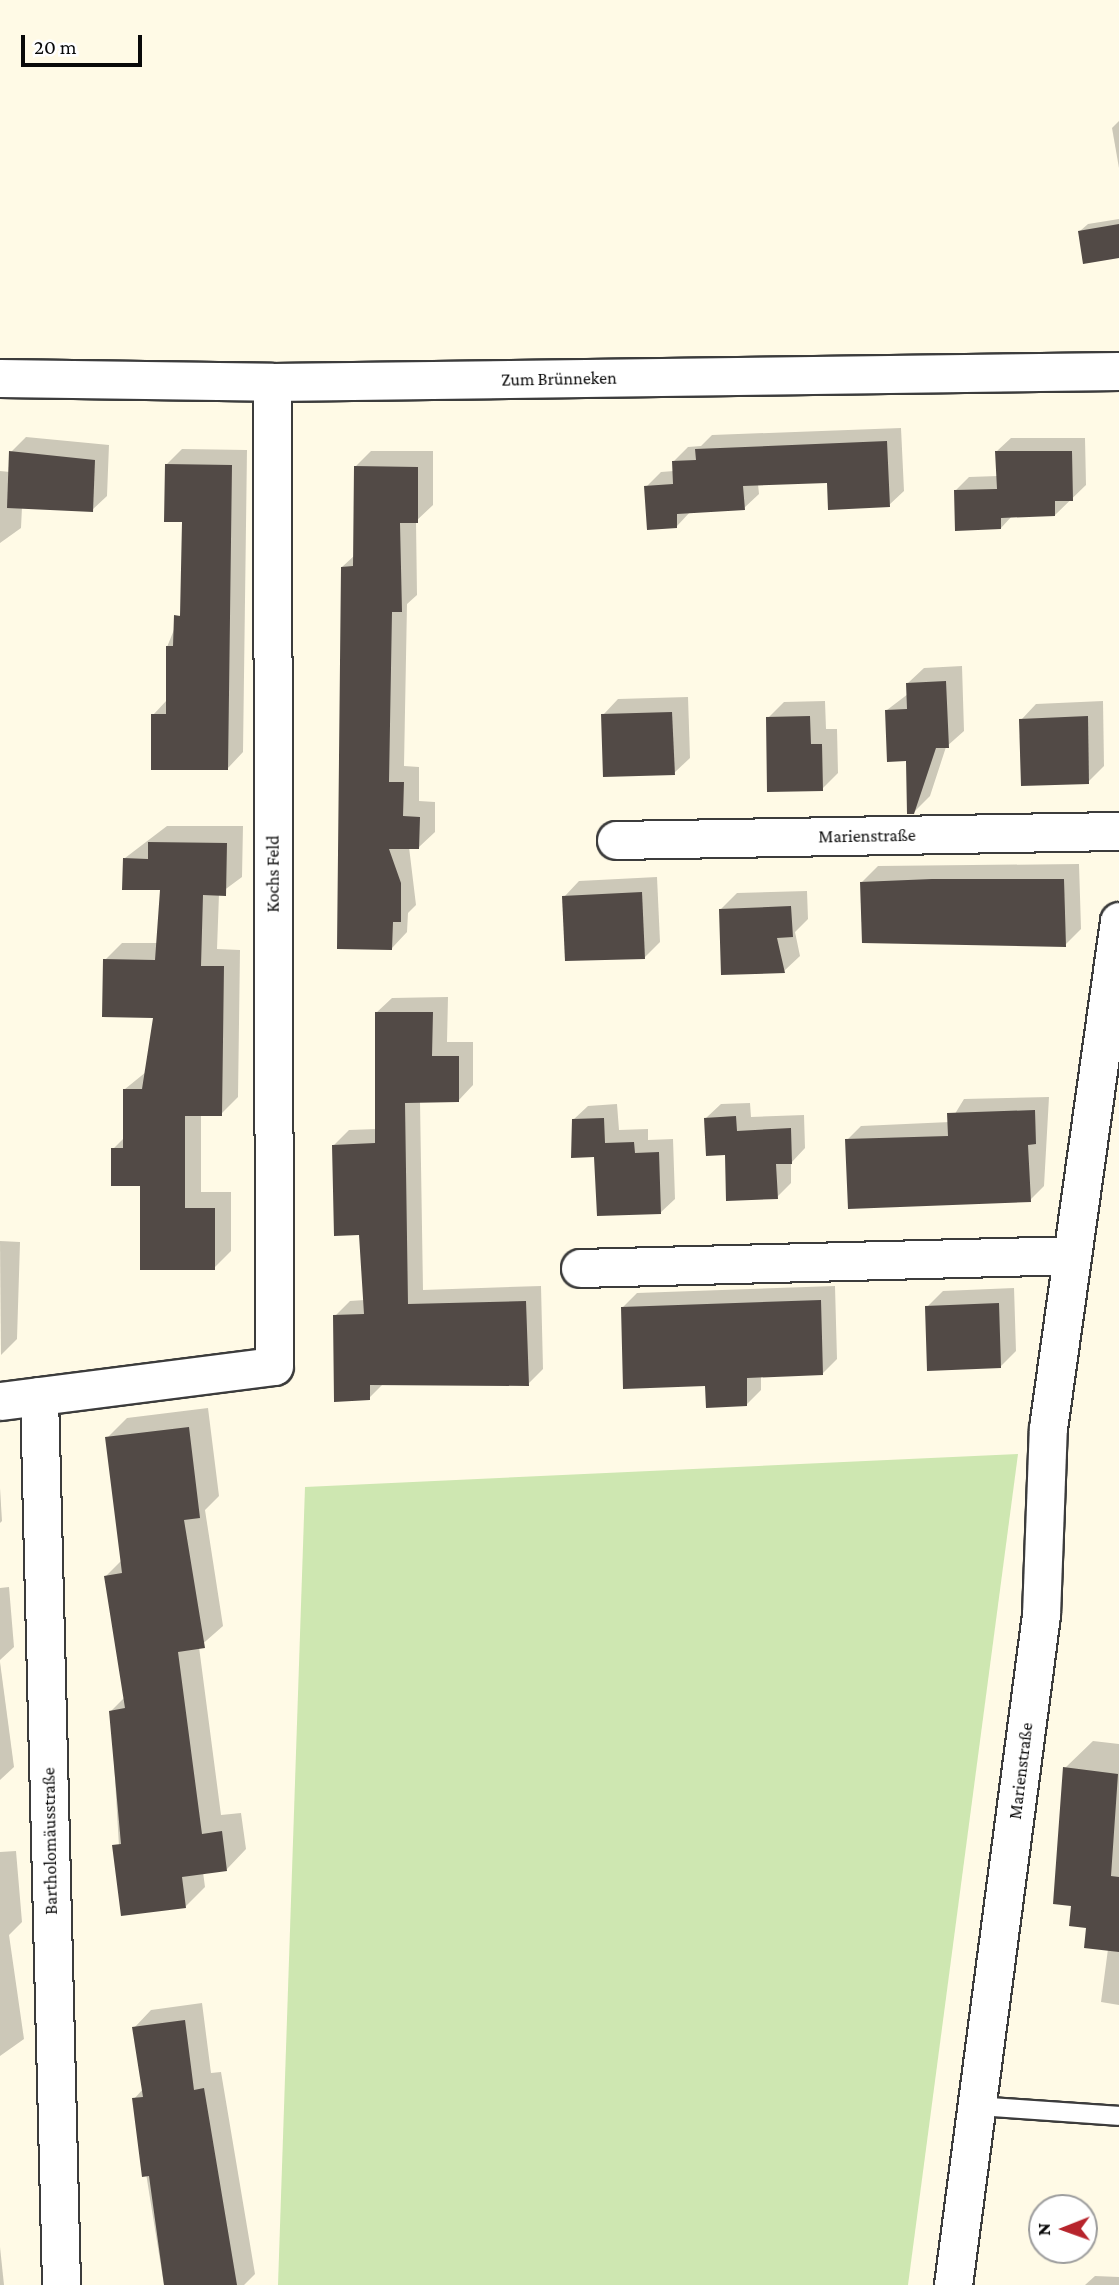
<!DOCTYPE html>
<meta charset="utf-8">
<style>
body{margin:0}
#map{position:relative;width:1119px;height:2285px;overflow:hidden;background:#fffae6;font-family:"Crimson Pro",serif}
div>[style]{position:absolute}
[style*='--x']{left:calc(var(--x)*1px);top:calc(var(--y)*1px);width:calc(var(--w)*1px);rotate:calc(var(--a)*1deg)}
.green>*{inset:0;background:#cee7b1}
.shadow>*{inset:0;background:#0003}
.building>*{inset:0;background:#524a46}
.roads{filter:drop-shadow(2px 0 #3c3c3c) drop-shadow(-2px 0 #3c3c3c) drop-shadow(0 2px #3c3c3c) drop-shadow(0 -2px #3c3c3c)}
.service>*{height:18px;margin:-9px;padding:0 9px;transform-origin:9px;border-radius:9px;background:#fff}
.minor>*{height:37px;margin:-18.5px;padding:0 18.5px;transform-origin:18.5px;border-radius:18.5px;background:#fff}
span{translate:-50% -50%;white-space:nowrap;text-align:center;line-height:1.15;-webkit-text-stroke:7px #fff;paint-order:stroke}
.street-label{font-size:18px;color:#090909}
.north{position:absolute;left:1028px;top:2194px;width:70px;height:70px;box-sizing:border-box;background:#fff;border:2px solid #9d9d9d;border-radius:50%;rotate:269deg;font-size:19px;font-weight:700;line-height:28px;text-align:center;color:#090909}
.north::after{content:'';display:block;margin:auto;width:24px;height:32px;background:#b7242c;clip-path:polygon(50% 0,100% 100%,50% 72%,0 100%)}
.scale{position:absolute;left:21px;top:35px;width:121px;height:32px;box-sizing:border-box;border:4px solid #090909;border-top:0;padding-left:9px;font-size:21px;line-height:24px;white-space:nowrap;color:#090909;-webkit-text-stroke:5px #fff;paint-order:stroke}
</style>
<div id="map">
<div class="green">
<div style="clip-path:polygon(1018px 1454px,908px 2285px,278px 2285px,305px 1487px)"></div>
</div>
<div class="shadow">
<div style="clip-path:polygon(1119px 121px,1119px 168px,1112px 128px)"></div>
<div style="clip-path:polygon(1119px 219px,1119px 256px,1080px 231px,1088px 224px)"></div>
<div style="clip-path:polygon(901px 428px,904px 491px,889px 505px,829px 481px,758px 484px,759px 494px,744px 508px,691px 511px,677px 526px,646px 487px,661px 472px,674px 471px,673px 462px,688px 447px,701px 446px,712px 435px)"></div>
<div style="clip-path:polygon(26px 437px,109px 445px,107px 496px,92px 510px,22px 507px,21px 528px,0 543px,0 471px,10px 472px,11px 452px)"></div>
<div style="clip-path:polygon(1011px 438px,1085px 438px,1086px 485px,1055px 515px,1012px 516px,1001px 528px,956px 490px,969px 477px,998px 476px,997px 451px)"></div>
<div style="clip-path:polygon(182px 449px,247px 450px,243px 752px,228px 768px,153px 715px,167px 700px,167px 647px,182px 610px,183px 521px,166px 465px)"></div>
<div style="clip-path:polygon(371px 451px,433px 451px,433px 505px,416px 521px,417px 595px,407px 604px,404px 766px,419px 767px,419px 801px,435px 802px,435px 832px,419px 847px,409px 847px,416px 905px,408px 913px,407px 932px,392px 948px,342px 567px,355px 555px,355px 467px)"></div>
<div style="clip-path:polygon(962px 666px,964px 731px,946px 747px,930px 796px,914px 812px,908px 759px,887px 710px,908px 694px,908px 683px,924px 668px)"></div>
<div style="clip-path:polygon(688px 697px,690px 758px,674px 773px,603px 715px,618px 699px)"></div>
<div style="clip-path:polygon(825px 701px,826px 729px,837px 729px,838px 773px,822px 789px,768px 718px,784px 702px)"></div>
<div style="clip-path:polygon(1103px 701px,1104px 766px,1088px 782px,1021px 720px,1036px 704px)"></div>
<div style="clip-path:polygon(167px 826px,243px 826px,242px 877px,219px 894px,217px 949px,240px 950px,238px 1097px,221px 1114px,201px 1114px,201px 1192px,231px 1192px,231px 1251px,214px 1268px,113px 1149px,125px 1137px,125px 1089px,146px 1072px,155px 1016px,105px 960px,122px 943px,158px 943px,162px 889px,125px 858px)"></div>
<div style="clip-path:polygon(1079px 864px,1081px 929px,1065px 945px,862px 882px,878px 866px)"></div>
<div style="clip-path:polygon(657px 877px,660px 942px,645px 957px,564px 897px,579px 881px)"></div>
<div style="clip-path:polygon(807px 891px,808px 919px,795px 932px,800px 956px,784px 971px,721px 909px,737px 893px)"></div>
<div style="clip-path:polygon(448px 997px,447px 1042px,473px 1042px,473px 1085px,458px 1101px,420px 1101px,423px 1290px,541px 1286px,543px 1369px,528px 1384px,383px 1384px,369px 1398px,335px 1316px,350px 1301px,365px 1300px,361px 1234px,334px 1145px,349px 1130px,377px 1129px,376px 1013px,392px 998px)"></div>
<div style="clip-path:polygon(1049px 1097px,1044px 1186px,1030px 1200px,847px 1140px,861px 1126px,950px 1122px,964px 1099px)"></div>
<div style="clip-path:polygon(750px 1103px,751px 1117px,804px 1115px,805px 1148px,791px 1163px,791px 1183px,777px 1197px,726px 1153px,706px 1118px,721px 1104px)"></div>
<div style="clip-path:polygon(617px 1104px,619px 1130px,648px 1129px,648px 1140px,673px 1139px,675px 1199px,660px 1213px,596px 1155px,573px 1120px,588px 1106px)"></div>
<div style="clip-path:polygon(0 1241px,20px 1242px,17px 1339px,1px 1355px)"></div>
<div style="clip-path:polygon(835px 1286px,837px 1359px,823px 1373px,761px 1376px,761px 1390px,746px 1405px,707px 1384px,622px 1308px,637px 1293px)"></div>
<div style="clip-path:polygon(1014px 1288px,1016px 1351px,1001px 1366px,927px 1307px,943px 1291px)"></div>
<div style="clip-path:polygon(208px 1408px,219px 1496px,205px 1510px,223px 1626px,199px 1647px,221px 1815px,241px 1813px,246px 1849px,227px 1869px,203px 1872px,205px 1887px,185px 1907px,123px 1914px,111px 1711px,125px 1697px,106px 1576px,122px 1560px,107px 1438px,127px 1418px)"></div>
<div style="clip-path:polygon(0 1488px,2px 1521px,0 1523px)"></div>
<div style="clip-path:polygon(9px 1587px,14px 1647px,0 1660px,0 1588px)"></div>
<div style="clip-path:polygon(0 1662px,14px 1767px,0 1780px)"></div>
<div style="clip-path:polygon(1093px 1741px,1119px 1744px,1119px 2005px,1101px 2002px,1108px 1949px,1073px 1905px,1065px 1768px)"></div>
<div style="clip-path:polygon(16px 1851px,22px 1922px,9px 1935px,24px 2039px,0 2056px,0 1852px)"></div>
<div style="clip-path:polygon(202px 2003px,211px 2073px,221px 2072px,255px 2274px,244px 2285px,164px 2285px,134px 2099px,143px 2089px,134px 2028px,151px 2010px)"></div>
<div style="clip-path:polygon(0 2247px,4px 2285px,0 2285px)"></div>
<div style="clip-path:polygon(1095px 2276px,1119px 2277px,1119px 2285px,1085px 2285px)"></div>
</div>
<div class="building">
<div style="clip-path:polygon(1119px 224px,1119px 258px,1083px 264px,1078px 231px)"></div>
<div style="clip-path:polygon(887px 441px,890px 507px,828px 510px,827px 483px,743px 486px,745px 510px,677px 514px,677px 528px,647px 530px,644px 486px,673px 484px,672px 461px,696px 460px,695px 449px)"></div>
<div style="clip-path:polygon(9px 451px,95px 460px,93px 512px,7px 508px)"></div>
<div style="clip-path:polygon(995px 451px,1072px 451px,1073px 501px,1055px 501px,1055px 516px,1001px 518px,1001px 529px,955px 531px,954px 490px,997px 489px)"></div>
<div style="clip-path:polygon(165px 464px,232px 465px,228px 770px,151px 770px,151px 714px,166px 714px,166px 646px,173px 646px,174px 615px,180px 616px,182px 522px,164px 522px)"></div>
<div style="clip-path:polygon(354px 466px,418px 467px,418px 523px,400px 523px,402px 612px,392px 612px,389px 782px,404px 782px,403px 816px,420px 817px,419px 849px,389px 849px,401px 883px,401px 922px,393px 922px,392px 950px,337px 949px,341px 567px,353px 566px)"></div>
<div style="clip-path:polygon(946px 681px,949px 748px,936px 748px,914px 814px,907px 814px,906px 761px,887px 762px,885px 710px,907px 709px,906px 683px)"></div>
<div style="clip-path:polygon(672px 712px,675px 775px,603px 777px,601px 714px)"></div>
<div style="clip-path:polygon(810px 716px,811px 744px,822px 744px,823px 791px,767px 792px,766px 717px)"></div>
<div style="clip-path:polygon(1088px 716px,1089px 784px,1021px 786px,1019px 719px)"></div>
<div style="clip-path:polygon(148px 842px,227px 843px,226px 896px,203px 895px,201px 966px,224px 966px,222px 1116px,185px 1116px,185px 1208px,215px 1208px,215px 1270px,140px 1270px,140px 1186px,111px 1186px,111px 1148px,123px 1148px,123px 1089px,142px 1089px,153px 1018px,102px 1017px,103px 959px,155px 960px,160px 890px,122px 890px,123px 858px,148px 859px)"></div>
<div style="clip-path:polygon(932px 879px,1064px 879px,1066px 947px,862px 943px,860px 882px)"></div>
<div style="clip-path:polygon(642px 892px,645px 959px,565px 961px,562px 896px)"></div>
<div style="clip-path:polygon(791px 906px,793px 937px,777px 938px,785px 973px,721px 975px,719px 909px)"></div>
<div style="clip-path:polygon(375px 1012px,433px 1012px,432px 1056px,459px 1056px,459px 1102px,405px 1103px,408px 1304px,526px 1301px,529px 1386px,370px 1385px,370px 1400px,334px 1402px,333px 1315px,364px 1314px,359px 1235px,334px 1236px,332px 1145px,375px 1143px)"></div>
<div style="clip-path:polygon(1035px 1110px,1036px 1144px,1028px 1145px,1031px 1202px,848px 1209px,845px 1139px,948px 1136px,947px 1113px)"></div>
<div style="clip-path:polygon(736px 1116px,737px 1131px,791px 1128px,792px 1164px,776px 1164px,778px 1199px,726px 1201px,725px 1155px,706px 1156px,704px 1118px)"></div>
<div style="clip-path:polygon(604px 1118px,605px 1143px,634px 1142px,635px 1153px,659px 1152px,661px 1214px,597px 1216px,594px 1157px,571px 1158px,572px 1119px)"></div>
<div style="clip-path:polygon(821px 1300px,823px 1375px,747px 1378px,747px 1406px,706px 1408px,705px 1386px,623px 1389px,621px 1307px)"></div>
<div style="clip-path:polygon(999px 1303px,1001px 1368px,927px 1371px,925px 1306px)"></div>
<div style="clip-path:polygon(189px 1427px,200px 1518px,184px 1520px,205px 1648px,178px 1652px,202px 1834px,222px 1831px,227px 1871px,182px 1877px,186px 1908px,121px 1916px,112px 1845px,121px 1844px,109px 1711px,125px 1708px,104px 1576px,122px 1573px,105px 1437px)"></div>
<div style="clip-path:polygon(1063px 1767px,1118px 1774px,1111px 1876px,1119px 1877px,1119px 1952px,1084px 1948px,1086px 1928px,1069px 1926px,1071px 1906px,1053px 1904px)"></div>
<div style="clip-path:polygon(185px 2020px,194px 2090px,204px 2088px,237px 2285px,164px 2285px,149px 2176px,142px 2177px,132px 2098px,143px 2097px,132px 2027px)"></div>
</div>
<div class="roads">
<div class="service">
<div style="--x:977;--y:2106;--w:142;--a:4"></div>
</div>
<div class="minor">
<div style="--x:0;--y:378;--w:272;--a:0.8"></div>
<div style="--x:272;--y:382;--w:847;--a:-0.74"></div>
<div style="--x:616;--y:840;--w:503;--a:-1.03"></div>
<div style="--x:580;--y:1268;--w:491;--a:-1.5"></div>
<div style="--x:39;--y:1396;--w:889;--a:88.58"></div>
<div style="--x:0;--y:1401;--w:276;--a:-7.3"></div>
<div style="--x:274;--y:1366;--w:984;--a:-90.12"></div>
<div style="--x:953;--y:2285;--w:676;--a:-82.52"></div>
<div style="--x:1041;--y:1615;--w:187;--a:-87.9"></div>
<div style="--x:1048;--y:1428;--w:512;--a:-82.03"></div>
</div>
</div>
<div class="street-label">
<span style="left:559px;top:379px;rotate:-1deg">Zum Brünneken</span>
<span style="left:867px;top:836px;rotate:-1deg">Marienstraße</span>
<span style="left:273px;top:874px;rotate:-90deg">Kochs Feld</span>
<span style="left:1021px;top:1771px;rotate:-83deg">Marienstraße</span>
<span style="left:50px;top:1841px;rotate:-91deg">Bartholomäusstraße</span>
</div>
<div class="north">N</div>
<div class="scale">20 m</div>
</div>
